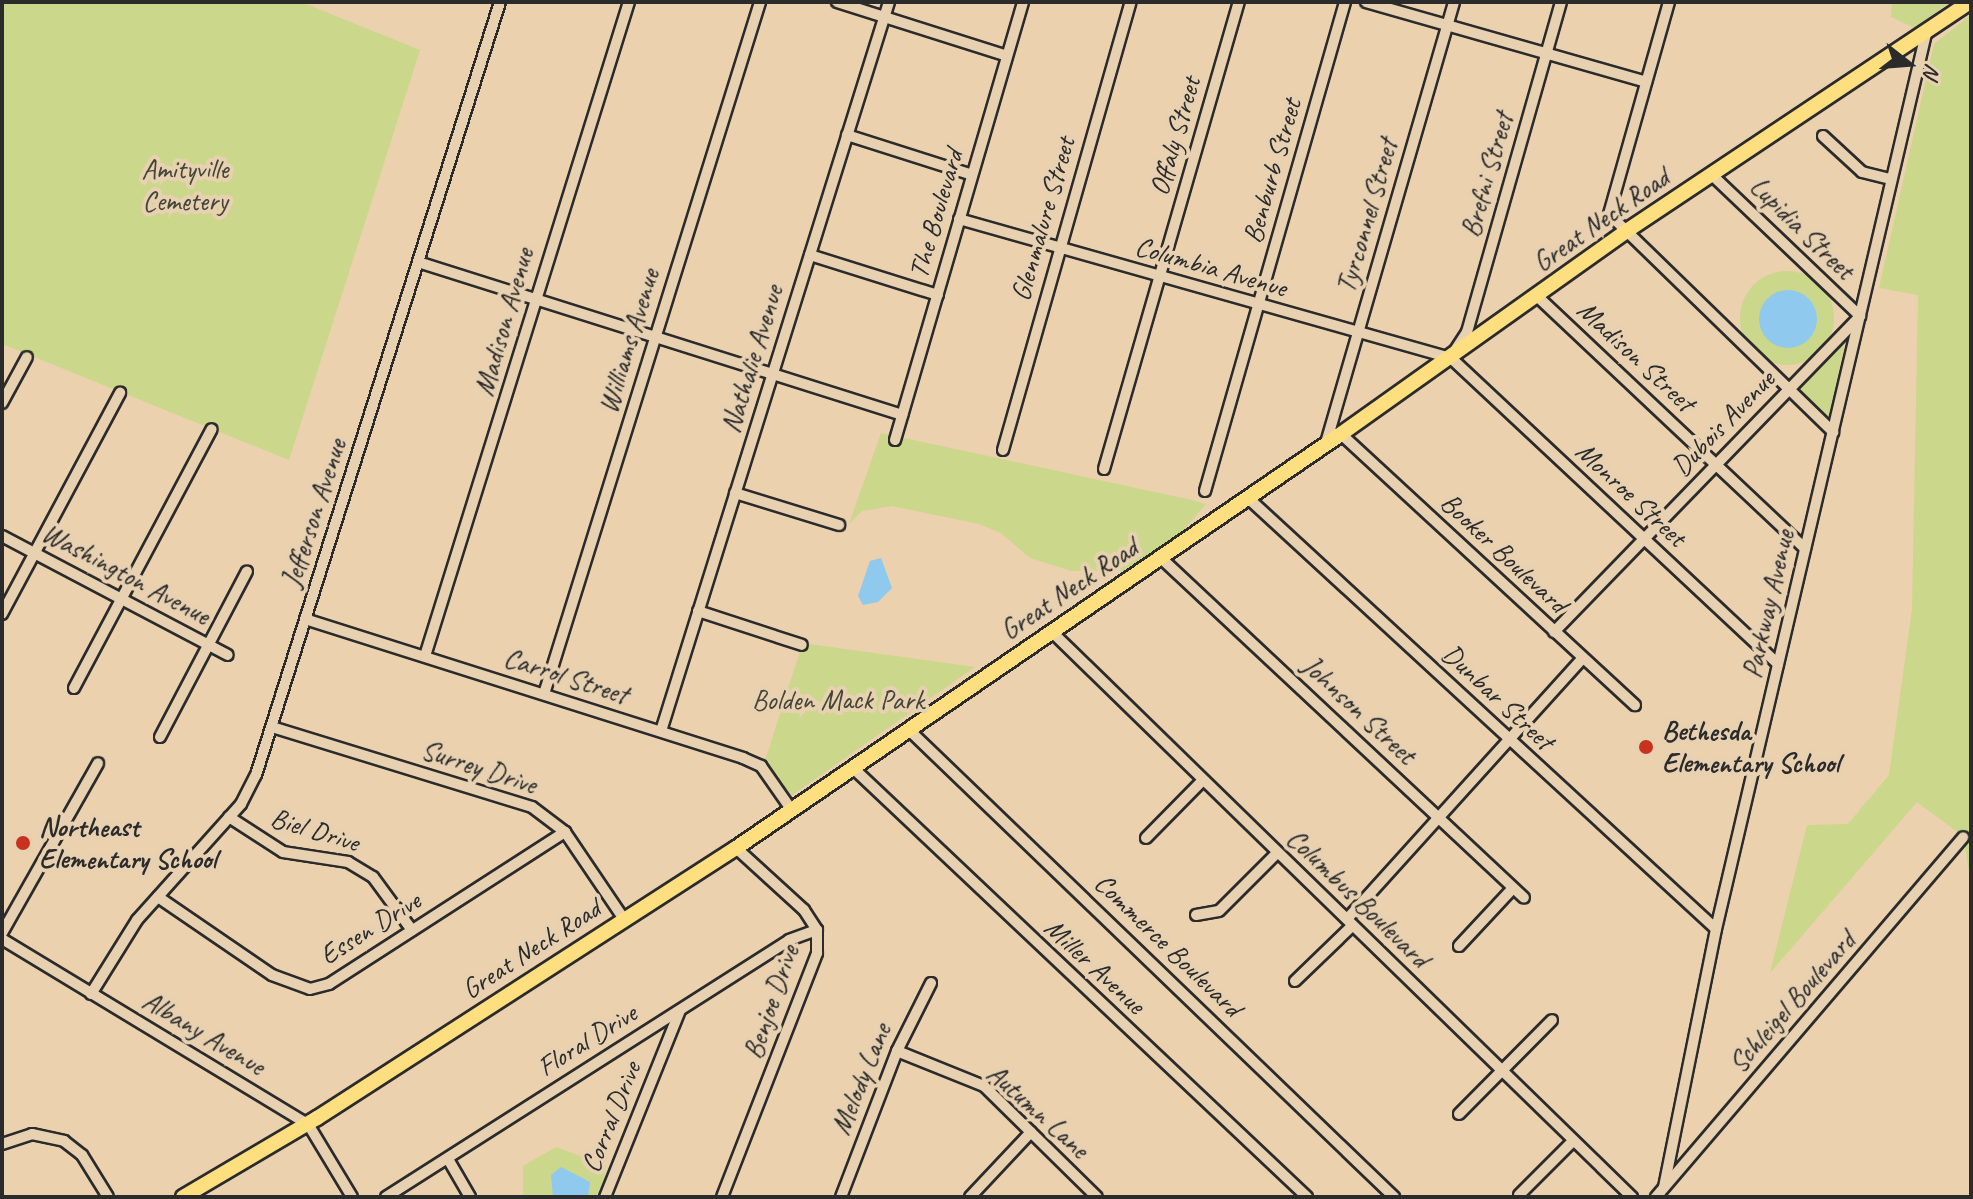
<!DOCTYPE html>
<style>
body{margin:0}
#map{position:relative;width:1973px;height:1199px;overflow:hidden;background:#ebd1ad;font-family:Caveat,sans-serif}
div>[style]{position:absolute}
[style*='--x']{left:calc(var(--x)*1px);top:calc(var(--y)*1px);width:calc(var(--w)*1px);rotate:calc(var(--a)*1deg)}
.green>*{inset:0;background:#cbd78a}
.round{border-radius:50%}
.water>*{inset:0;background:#8fc9ee}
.roads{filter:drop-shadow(2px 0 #2b2b2b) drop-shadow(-2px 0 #2b2b2b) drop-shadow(0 2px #2b2b2b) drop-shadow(0 -2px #2b2b2b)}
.minor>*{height:10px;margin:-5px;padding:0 5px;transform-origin:5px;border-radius:5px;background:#e8d1b1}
.major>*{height:14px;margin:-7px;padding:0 7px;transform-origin:7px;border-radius:7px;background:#fddf80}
.dots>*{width:22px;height:22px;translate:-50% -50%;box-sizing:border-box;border:4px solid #e8d1b1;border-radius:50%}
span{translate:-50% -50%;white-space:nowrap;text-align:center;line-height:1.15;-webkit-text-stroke:8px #e8d1b1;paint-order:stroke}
.street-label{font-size:28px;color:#2b2b2b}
.park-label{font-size:28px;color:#434539}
.poi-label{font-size:28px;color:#2b2b2b;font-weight:700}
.left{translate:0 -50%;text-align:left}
.frame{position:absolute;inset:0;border:4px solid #2b2b2b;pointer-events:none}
.north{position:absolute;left:1869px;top:24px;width:80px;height:80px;-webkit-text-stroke:6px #e8d1b1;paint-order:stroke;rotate:107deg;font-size:22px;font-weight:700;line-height:32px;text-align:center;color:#2b2b2b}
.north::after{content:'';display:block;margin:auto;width:28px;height:36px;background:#2b2b2b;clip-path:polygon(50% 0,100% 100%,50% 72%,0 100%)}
</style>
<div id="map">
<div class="green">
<div style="clip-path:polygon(2px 2px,301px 2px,420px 50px,289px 460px,2px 344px)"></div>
<div style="clip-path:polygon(1892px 2px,1949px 2px,1915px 28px,1891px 17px)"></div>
<div style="clip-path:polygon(1971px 15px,1971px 889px,1964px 837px,1917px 802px,1770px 973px,1807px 825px,1848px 824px,1889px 775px,1912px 609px,1918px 295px,1879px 288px,1934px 44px)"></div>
<div class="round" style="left:1740px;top:271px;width:94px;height:94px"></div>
<div style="clip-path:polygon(1846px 336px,1828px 423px,1795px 391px)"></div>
<div style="clip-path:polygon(881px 433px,1187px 499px,1206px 504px,1173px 542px,1125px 571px,1072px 571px,1030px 558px,1001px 533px,979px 524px,892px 506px,862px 511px,849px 524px)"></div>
<div style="clip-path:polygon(809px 644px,975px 667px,788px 798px,764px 764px,800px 651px)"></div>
<div style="clip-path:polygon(556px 1147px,606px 1166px,601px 1197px,523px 1197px,523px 1166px)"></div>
</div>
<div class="water">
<div class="round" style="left:1759px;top:290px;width:58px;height:58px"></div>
<div style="clip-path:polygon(881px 558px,892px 588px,878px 602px,863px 605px,858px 596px,870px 561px)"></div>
<div style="clip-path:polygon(561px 1167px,590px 1182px,588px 1197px,553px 1197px,551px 1175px)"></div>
</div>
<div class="roads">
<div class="minor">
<div style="--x:837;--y:2;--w:178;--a:17.6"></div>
<div style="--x:1366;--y:2;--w:291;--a:15.9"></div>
<div style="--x:1669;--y:2;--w:220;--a:105.8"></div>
<div style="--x:1609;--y:214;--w:313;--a:44.2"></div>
<div style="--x:847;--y:135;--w:131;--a:17.7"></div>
<div style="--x:1823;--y:136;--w:53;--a:42.7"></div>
<div style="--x:1862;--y:172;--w:30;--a:14"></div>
<div style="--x:959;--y:219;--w:511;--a:15.78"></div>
<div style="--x:810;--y:255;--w:134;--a:17.4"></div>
<div style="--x:418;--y:262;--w:508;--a:17.54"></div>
<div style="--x:1538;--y:297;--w:367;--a:43.3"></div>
<div style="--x:1456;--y:349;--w:20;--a:-57"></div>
<div style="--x:1467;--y:332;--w:343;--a:-74.1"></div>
<div style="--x:1451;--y:358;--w:448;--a:43.1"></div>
<div style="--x:2;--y:403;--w:52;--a:-61.5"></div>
<div style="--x:1341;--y:434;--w:400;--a:42.7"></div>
<div style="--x:895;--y:440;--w:456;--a:-73.7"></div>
<div style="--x:1326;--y:443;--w:459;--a:-73.8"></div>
<div style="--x:1003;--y:450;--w:466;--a:-74.1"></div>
<div style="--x:1104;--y:469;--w:486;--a:-73.9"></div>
<div style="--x:1205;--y:491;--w:509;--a:-74.02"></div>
<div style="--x:735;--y:493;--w:109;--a:17.1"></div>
<div style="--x:1248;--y:498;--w:636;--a:42.64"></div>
<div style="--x:2;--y:536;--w:255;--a:27.8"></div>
<div style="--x:1161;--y:558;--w:497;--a:43.1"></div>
<div style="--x:698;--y:611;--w:109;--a:18.1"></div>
<div style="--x:2;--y:614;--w:251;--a:-61.9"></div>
<div style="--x:305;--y:619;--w:460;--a:17.6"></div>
<div style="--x:743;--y:758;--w:20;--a:24"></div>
<div style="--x:761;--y:766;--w:52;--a:55.1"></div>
<div style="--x:1052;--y:632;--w:810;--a:44.25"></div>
<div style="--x:1554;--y:632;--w:440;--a:-45.9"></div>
<div style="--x:1860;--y:316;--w:206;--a:-136.4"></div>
<div style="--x:425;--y:656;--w:685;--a:-72.68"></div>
<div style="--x:74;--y:688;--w:293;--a:-62"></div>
<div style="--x:544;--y:694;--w:725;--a:-72.66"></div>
<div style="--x:272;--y:727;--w:272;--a:17.1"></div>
<div style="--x:532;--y:807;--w:41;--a:37.1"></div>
<div style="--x:565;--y:832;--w:105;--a:55.9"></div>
<div style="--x:908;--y:729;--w:675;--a:43.92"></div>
<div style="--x:661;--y:731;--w:764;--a:-72.63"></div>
<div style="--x:160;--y:737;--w:187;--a:-62.3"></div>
<div style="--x:852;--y:767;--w:626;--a:43.38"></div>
<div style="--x:229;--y:817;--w:64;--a:32.9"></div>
<div style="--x:283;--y:852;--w:66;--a:8.7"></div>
<div style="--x:348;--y:862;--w:29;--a:31"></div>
<div style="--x:373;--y:877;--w:66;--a:53.7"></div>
<div style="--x:1146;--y:838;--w:81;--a:-45.5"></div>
<div style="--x:158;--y:897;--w:138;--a:34.4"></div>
<div style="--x:272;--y:975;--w:40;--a:20.2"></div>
<div style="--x:310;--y:989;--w:20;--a:-15"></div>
<div style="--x:329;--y:984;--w:281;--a:-32.8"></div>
<div style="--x:1196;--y:915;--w:23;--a:-10"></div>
<div style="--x:1219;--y:911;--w:82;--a:-45"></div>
<div style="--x:1347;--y:919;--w:350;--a:-47.9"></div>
<div style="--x:2;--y:933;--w:195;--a:-60.5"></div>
<div style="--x:2;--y:939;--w:358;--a:31.2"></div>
<div style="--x:308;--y:1124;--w:85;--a:58.9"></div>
<div style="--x:1459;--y:946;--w:79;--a:-47"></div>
<div style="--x:1295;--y:981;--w:79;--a:-44"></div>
<div style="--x:91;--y:994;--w:87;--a:-58.1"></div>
<div style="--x:137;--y:920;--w:156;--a:-48.1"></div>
<div style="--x:241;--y:804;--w:33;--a:-63"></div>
<div style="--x:256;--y:775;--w:811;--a:-72.48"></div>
<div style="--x:897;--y:1051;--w:94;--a:21.9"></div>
<div style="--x:984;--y:1086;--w:158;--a:44.5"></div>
<div style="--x:1459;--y:1114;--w:132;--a:-45.3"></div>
<div style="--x:2;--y:1144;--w:32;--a:-18"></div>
<div style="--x:32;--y:1134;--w:33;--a:12"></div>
<div style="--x:64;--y:1141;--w:23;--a:38"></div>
<div style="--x:82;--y:1155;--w:49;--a:58.2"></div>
<div style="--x:448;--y:1159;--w:44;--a:59.9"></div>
<div style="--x:1664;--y:1187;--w:263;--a:-78.6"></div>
<div style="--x:1716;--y:929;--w:919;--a:-76.8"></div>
<div style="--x:1519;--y:1195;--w:76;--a:-45"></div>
<div style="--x:386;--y:1197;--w:478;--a:-32.5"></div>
<div style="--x:789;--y:940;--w:30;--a:-20"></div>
<div style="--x:605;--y:1197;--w:201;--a:-68.1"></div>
<div style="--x:722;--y:1197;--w:262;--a:-68.7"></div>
<div style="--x:817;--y:953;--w:23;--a:-90"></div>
<div style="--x:817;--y:930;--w:24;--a:-123"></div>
<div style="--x:804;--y:910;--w:92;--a:-137.6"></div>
<div style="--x:841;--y:1197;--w:156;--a:-69"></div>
<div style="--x:897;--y:1051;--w:76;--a:-63.4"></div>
<div style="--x:970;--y:1197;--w:89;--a:-46.8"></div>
<div style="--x:1656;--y:1197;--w:473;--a:-49.5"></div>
</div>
<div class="major">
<div style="--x:183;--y:1197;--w:156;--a:-30.5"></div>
<div style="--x:317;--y:1118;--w:498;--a:-32.8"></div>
<div style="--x:736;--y:848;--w:733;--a:-34.38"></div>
<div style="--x:1341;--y:434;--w:349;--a:-35.4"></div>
<div style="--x:1625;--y:232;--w:415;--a:-33.7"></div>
</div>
</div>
<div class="dots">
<div style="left:1646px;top:747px;background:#c8321e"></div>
<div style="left:23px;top:843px;background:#c8321e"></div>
</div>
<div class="street-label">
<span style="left:1175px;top:136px;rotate:-74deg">Offaly Street</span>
<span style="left:1272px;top:171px;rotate:-74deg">Benburb Street</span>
<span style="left:1487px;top:175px;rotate:-74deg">Brefni Street</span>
<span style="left:936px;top:214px;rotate:-74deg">The Boulevard</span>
<span style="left:1367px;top:216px;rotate:-74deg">Tyrconnel Street</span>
<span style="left:1043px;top:219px;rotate:-74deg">Glenmalure Street</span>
<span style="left:1601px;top:220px;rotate:-35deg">Great Neck Road</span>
<span style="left:1802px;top:228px;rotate:44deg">Lupidia Street</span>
<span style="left:1211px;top:267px;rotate:16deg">Columbia Avenue</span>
<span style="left:504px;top:322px;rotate:-74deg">Madison Avenue</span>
<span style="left:629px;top:341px;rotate:-73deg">Williams Avenue</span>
<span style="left:1636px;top:356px;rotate:43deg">Madison Street</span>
<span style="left:752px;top:359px;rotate:-73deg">Nathalie Avenue</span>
<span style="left:1723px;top:423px;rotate:-46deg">Dubois Avenue</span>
<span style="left:1631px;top:494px;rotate:43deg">Monroe Street</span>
<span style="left:314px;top:513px;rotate:-72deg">Jefferson Avenue</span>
<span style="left:1504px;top:553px;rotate:43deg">Booker Boulevard</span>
<span style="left:126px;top:574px;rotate:28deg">Washington Avenue</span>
<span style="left:1069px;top:589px;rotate:-34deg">Great Neck Road</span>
<span style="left:1768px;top:604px;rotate:-77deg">Parkway Avenue</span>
<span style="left:566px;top:676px;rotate:18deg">Carrol Street</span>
<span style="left:1498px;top:697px;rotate:43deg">Dunbar Street</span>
<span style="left:1359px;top:710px;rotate:43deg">Johnson Street</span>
<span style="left:479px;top:767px;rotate:18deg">Surrey Drive</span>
<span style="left:315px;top:830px;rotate:17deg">Biel Drive</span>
<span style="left:1358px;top:898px;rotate:44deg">Columbus Boulevard</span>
<span style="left:370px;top:928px;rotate:-32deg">Essen Drive</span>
<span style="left:1168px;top:945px;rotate:44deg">Commerce Boulevard</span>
<span style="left:531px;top:949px;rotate:-33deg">Great Neck Road</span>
<span style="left:1095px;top:966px;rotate:43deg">Miller Avenue</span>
<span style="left:771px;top:1002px;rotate:-71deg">Benjoe Drive</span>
<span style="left:1792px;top:1002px;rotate:-49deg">Schleigel Boulevard</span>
<span style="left:204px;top:1033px;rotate:31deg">Albany Avenue</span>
<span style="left:587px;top:1040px;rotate:-32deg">Floral Drive</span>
<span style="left:861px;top:1079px;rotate:-68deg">Melody Lane</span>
<span style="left:1038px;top:1111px;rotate:42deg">Autumn Lane</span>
<span style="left:611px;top:1117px;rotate:-68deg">Corral Drive</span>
</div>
<div class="park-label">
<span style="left:185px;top:185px">Amityville<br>Cemetery</span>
<span style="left:838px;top:700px">Bolden Mack Park</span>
</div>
<div class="poi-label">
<span class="left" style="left:1662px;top:747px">Bethesda<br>Elementary School</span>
<span class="left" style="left:39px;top:843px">Northeast<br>Elementary School</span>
</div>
<div class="frame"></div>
<div class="north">N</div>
</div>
